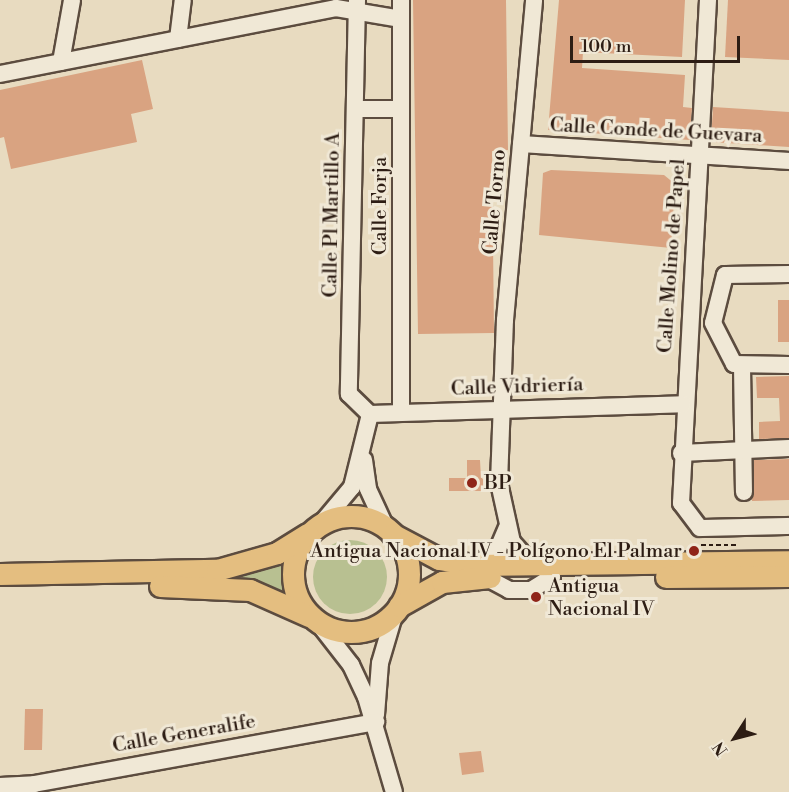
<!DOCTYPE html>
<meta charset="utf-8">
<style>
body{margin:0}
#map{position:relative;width:789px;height:792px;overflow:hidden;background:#e8dbc0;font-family:"Libre Bodoni",serif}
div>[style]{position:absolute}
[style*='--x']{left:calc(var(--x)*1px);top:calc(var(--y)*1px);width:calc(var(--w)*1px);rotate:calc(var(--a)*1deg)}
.green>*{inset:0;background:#b8c091}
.round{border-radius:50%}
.building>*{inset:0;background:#d9a381}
.path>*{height:2px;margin-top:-1px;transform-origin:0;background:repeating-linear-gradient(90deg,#2d1d14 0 4.5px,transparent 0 7.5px)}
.roads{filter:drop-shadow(2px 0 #5c4c3f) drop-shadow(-2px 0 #5c4c3f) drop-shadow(0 2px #5c4c3f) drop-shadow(0 -2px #5c4c3f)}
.minor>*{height:16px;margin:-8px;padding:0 8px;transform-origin:8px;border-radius:8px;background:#f0e8d6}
.major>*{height:21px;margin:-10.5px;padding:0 10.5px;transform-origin:10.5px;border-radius:10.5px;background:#e4be80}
.major>.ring{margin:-10.5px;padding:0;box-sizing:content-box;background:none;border:21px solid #e4be80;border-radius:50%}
.dots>*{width:16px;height:16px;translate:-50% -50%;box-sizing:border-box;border:3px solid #f0e8d6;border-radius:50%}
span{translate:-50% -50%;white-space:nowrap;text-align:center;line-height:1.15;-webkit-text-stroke:6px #f0e8d6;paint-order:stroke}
.street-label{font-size:20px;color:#2d1d14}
.poi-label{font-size:20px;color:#2d1d14}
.left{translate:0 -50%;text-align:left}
.right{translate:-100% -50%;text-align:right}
.north{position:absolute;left:705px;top:708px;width:60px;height:60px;-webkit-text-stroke:4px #f0e8d6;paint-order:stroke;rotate:234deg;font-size:16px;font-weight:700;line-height:24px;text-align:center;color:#2d1d14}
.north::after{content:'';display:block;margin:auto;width:21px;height:27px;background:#2d1d14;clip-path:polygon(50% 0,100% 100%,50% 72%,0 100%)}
.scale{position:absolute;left:570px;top:36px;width:170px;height:27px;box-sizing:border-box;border:3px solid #2d1d14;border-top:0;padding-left:8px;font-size:18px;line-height:21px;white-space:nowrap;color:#2d1d14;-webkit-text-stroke:4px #f0e8d6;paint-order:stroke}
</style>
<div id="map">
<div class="green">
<div class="round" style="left:313px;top:540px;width:74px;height:74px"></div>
<div style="clip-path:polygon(287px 556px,286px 597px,242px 583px,242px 571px)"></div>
</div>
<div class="building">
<div style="clip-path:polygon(413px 0,506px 0,508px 150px,492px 151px,494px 333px,418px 334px)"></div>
<div style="clip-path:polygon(559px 0,685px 0,682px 57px,583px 52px,582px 68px,685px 75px,683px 107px,692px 108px,690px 140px,548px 130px)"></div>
<div style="clip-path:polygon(728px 0,789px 0,789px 60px,725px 57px)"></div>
<div style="clip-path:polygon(142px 60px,153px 109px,131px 114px,137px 142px,11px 169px,4px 137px,0 138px,0 90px)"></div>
<div style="clip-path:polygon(713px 107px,789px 112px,789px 147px,711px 142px)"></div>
<div style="clip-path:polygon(551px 170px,664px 175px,675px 184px,671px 248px,539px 235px,543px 173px)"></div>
<div style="clip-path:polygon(778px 300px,789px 300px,789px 342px,778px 342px)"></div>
<div style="clip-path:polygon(789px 376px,789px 438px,759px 439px,759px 422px,780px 421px,779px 398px,757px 398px,756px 377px)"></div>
<div style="clip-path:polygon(789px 459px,789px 500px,752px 501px,754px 460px)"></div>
<div style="clip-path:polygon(467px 460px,480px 460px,481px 478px,489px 478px,490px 491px,449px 491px,449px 478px,467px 478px)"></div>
<div style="clip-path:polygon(25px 709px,43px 709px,42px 750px,24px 750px)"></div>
<div style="clip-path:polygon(481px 751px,484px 772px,462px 775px,459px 753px)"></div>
</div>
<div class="path">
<div style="--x:694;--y:545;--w:44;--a:0"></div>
</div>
<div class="roads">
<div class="minor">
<div style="--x:357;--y:0;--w:394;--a:91.2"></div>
<div style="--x:349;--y:394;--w:29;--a:44"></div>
<div style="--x:401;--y:0;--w:411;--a:90"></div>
<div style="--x:708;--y:0;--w:504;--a:93.07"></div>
<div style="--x:681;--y:503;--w:31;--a:53"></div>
<div style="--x:700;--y:528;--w:89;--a:-1.3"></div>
<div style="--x:178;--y:39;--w:39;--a:-83"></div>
<div style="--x:61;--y:62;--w:63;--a:-79.9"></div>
<div style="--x:0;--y:74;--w:342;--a:-11.1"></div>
<div style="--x:336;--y:8;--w:66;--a:9.6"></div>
<div style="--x:355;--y:109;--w:46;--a:0"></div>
<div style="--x:521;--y:144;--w:269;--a:3.6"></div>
<div style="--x:789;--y:274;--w:64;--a:179.1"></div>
<div style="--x:725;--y:275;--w:49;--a:104"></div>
<div style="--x:713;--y:323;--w:46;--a:62.9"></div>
<div style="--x:734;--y:364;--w:55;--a:1"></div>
<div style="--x:742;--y:366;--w:126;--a:89.1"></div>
<div style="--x:681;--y:453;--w:108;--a:-2.7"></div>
<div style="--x:364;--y:460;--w:29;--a:82"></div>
<div style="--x:368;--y:489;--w:43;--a:65.2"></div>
<div style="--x:321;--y:524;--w:48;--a:-50"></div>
<div style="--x:352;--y:487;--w:75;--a:-76.1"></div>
<div style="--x:370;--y:414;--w:313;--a:-1.8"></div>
<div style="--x:531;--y:563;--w:28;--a:-132"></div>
<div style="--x:512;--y:542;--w:60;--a:-102.4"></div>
<div style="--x:499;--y:483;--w:163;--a:-87.9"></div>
<div style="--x:505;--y:320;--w:321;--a:-84.8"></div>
<div style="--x:474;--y:565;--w:27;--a:-31"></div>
<div style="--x:497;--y:551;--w:25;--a:-67"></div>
<div style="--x:485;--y:577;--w:27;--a:28"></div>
<div style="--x:509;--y:590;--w:22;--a:0"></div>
<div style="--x:531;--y:590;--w:25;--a:-32"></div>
<div style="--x:316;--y:620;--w:57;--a:52.1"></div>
<div style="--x:351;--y:665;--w:35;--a:65"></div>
<div style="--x:366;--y:697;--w:99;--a:73.6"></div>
<div style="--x:376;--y:715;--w:52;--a:-85.6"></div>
<div style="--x:380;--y:663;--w:53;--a:-73.6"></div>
<div style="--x:0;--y:786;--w:34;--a:-3"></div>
<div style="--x:34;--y:784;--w:348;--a:-10.3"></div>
</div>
<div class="major">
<div class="ring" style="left:293px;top:516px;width:95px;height:95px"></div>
<div style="--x:392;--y:534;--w:53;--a:28"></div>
<div style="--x:439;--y:559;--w:36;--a:10"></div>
<div style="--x:474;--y:565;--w:315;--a:-0.7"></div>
<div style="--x:0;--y:574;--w:217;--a:-1.1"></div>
<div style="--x:217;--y:570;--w:62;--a:-15.8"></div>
<div style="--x:277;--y:553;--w:36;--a:-32"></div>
<div style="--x:666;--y:577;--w:123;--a:-0.5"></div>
<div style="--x:160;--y:586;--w:90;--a:2.5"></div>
<div style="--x:250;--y:590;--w:64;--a:23.8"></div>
<div style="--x:399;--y:606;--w:49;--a:-29.2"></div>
<div style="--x:442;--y:582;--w:48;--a:-5.9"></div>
</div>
</div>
<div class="dots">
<div style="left:472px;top:483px;background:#8f2418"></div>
<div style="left:694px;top:551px;background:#8f2418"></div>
<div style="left:536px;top:597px;background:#8f2418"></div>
</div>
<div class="street-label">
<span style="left:656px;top:131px;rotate:3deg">Calle Conde de Guevara</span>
<span style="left:495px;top:202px;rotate:-85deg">Calle Torno</span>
<span style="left:380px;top:206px;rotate:-90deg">Calle Forja</span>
<span style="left:332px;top:215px;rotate:-89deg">Calle Pl Martillo A</span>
<span style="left:672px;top:256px;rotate:-86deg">Calle Molino de Papel</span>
<span style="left:517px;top:387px;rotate:-2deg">Calle Vidriería</span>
<span style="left:184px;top:734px;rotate:-10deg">Calle Generalife</span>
</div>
<div class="poi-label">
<span class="left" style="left:484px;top:483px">BP</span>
<span class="right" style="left:682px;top:551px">Antigua Nacional IV - Polígono El Palmar</span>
<span class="left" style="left:548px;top:598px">Antigua<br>Nacional IV</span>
</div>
<div class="north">N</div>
<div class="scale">100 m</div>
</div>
